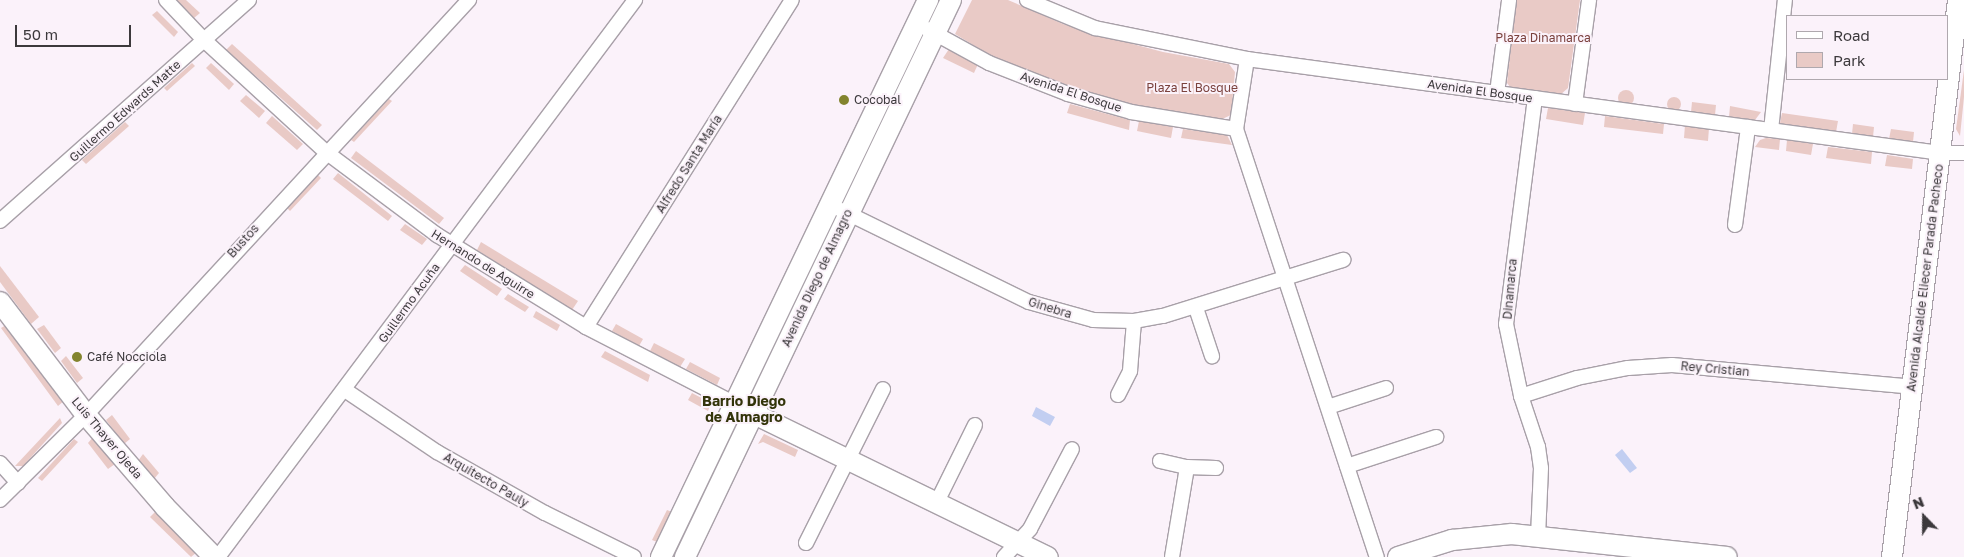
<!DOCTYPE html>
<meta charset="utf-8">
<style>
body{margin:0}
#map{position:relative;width:1964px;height:557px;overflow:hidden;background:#fbf2fa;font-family:"Golos Text",sans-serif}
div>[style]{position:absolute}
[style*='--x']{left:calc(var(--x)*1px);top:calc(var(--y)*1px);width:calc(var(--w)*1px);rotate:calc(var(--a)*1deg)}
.green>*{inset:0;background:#e9cac6}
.round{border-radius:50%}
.water>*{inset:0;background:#c2cef1}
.roads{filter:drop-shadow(1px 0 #a8a0a8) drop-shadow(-1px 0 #a8a0a8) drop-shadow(0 1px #a8a0a8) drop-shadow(0 -1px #a8a0a8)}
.street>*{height:14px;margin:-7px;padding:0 7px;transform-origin:7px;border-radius:7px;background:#fff}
.secondary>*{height:20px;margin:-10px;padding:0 10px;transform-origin:10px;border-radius:10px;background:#fff}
.dots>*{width:14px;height:14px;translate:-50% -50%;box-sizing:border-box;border:2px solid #fbf2fa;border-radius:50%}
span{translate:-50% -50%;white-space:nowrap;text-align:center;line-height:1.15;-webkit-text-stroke:4px #fbf2fa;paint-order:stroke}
.park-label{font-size:12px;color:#7b423e}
.street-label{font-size:12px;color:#3c393c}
.poi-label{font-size:12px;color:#3c393c}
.left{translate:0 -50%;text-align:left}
.neighbourhood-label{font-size:14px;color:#33340a;font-weight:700}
.legend{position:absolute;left:1786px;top:15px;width:162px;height:65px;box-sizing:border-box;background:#fbf2fa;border:1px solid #afa8ae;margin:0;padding:6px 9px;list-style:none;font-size:15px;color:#3c393c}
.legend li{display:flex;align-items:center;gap:10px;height:25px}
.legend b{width:25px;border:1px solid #afa8ae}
.north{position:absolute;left:1899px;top:492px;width:50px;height:50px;-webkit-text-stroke:4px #fbf2fa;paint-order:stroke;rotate:338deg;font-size:14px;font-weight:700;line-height:20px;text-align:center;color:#3c393c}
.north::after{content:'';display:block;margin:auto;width:18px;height:22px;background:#3c393c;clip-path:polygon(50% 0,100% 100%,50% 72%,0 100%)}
.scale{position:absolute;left:15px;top:25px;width:116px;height:22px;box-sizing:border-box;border:2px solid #3c393c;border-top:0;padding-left:6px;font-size:15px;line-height:18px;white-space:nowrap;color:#3c393c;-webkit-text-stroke:4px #fbf2fa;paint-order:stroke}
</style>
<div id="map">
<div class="green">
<div style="clip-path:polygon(176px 0,186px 0,200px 13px,194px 18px)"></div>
<div style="clip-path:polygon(972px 0,1008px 0,1063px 24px,1099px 35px,1163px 52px,1229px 64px,1235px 72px,1231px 115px,1220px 120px,1189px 118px,1121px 102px,1068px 87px,998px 60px,955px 34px)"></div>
<div style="clip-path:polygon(1516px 0,1580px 0,1568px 88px,1560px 95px,1511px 88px,1507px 83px)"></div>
<div style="clip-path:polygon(157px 11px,178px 32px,174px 37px,152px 15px)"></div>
<div style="clip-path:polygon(232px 44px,322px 125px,317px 130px,226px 50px)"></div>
<div style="clip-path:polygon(949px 49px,978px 64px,974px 73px,943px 58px)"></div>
<div style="clip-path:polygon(192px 63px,195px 66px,167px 91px,164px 88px)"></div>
<div style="clip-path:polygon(211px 63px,234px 84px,229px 90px,206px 68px)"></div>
<div style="clip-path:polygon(1964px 70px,1964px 97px,1960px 136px,1956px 129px)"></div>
<div class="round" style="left:1618px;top:90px;width:16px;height:16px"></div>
<div style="clip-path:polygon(246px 95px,265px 111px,259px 118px,240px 101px)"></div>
<div class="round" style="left:1667px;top:97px;width:14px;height:14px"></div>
<div style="clip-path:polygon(389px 99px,392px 101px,354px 142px,351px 140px)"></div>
<div style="clip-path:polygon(1692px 102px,1716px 105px,1715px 115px,1691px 112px)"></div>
<div style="clip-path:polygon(1070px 104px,1130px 120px,1129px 130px,1067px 113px)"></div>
<div style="clip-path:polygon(1730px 106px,1761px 112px,1755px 120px,1729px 117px)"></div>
<div style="clip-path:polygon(1548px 108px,1585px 113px,1583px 125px,1546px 119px)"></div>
<div style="clip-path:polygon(1782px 113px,1838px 121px,1836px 132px,1785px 125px,1780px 123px)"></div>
<div style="clip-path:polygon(272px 116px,303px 144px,297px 150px,266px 123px)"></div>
<div style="clip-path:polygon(1605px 116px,1664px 124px,1663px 134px,1604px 127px)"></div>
<div style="clip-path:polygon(1139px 121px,1173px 127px,1171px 138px,1137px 131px)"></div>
<div style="clip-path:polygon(125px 122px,129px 126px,86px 164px,82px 160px)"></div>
<div style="clip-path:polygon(1853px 124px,1874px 127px,1873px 137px,1852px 134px)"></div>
<div style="clip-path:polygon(1685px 125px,1709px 128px,1708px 141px,1684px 138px)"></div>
<div style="clip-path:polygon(1183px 129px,1227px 135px,1232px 145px,1181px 138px)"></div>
<div style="clip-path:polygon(1891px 129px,1914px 132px,1913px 142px,1889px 139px)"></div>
<div style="clip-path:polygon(1766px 138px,1780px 139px,1779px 150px,1755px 147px,1760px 140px)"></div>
<div style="clip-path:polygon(1787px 140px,1813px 144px,1811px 155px,1786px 151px)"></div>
<div style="clip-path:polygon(1828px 147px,1872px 152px,1871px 164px,1826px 158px)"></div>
<div style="clip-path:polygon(356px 151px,444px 218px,439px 224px,351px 158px)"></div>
<div style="clip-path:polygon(1887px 155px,1913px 159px,1912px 169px,1885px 166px)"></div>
<div style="clip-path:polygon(338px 173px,392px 216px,388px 221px,333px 179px)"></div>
<div style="clip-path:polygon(317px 174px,321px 178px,290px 211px,287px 208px)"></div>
<div style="clip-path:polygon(835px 215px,839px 219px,755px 388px,752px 387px)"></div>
<div style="clip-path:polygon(405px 224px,427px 239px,422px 245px,400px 230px)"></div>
<div style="clip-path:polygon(481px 242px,578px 301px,572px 310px,477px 250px)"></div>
<div style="clip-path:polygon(465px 265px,502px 289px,497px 296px,460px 271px)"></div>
<div style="clip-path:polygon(0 266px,39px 317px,31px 324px,0 282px)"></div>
<div style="clip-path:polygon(508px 294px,529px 307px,525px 312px,504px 299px)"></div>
<div style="clip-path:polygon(536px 311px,560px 325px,557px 331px,533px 317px)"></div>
<div style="clip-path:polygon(616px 324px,643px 339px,639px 346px,612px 331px)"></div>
<div style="clip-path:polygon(6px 325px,65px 400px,58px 406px,1px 328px)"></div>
<div style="clip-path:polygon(44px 325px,61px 348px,55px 353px,37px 329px)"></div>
<div style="clip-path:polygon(654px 343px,685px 359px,680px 367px,650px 351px)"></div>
<div style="clip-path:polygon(605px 351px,650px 375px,648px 382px,601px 357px)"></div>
<div style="clip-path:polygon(66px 356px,83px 378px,77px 383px,61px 361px)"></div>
<div style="clip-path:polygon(690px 362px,720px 378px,717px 385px,686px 369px)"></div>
<div style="clip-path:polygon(692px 393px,711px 403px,708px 411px,688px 400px)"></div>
<div style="clip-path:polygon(112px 415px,130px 439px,124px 444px,106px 420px)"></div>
<div style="clip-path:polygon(60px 418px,62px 423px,23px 466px,15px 466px)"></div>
<div style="clip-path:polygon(731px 432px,734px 433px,676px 556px,672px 557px,670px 555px)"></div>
<div style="clip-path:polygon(764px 434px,798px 450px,795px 457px,763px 442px,758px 444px)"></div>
<div style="clip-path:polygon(93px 437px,115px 464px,108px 469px,88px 443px)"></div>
<div style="clip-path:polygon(74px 439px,78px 442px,42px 481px,38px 478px)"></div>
<div style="clip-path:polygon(143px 454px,159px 473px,154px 479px,138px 461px)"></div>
<div style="clip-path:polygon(667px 510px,672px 512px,657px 542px,652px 540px)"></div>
<div style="clip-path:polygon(156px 511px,197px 552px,191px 557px,150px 517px)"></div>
</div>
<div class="water">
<div style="clip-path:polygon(1036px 407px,1055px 417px,1050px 426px,1032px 416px)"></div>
<div style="clip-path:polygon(1622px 449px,1637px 468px,1630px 473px,1615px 455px)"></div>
</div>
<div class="roads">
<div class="street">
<div style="--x:166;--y:0;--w:55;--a:46.5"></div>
<div style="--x:204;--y:40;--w:166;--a:42.6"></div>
<div style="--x:326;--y:152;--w:139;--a:36.8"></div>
<div style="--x:437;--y:235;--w:175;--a:31.7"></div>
<div style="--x:586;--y:327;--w:168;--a:27.3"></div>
<div style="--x:1027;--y:0;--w:74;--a:22.4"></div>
<div style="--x:1095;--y:28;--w:155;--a:11.5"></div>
<div style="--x:1247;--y:59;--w:699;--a:7.72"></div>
<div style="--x:1940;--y:153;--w:24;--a:0"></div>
<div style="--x:927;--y:29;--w:71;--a:28.7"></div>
<div style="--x:989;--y:63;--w:85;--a:21.4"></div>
<div style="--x:1068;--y:94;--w:66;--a:15.9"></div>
<div style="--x:1131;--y:112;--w:106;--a:9.2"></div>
<div style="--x:1247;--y:59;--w:71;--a:98.9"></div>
<div style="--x:1236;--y:129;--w:451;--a:71.8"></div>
<div style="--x:1497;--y:93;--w:94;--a:-82.6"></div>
<div style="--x:1535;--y:98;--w:228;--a:97.3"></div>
<div style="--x:1506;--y:324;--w:74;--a:78.2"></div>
<div style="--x:1521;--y:396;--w:54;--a:71.6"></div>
<div style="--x:1538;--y:447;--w:21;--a:82"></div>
<div style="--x:1541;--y:468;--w:70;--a:92.5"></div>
<div style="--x:1575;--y:104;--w:105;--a:-82.3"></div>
<div style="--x:1771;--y:130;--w:131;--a:-83.9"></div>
<div style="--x:841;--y:210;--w:209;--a:26.1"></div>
<div style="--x:1029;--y:302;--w:66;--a:15.7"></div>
<div style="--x:1093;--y:320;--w:41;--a:1.4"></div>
<div style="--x:1134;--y:321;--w:29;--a:-10"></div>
<div style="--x:1163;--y:316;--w:189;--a:-17.3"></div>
<div style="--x:0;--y:221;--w:333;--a:-41.6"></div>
<div style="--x:1735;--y:225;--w:99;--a:-82.4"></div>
<div style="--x:1196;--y:308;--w:51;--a:71.6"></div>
<div style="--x:586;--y:327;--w:386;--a:-57.8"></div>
<div style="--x:345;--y:390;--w:111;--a:34"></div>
<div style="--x:437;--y:452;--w:124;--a:29.5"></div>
<div style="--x:545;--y:513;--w:99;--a:26.3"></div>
<div style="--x:1118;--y:395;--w:27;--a:-63"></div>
<div style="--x:1130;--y:371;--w:50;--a:-85.4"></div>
<div style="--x:1521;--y:396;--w:59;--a:-17.8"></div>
<div style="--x:1577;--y:378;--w:52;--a:-11.1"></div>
<div style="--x:1628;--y:368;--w:44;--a:-3.9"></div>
<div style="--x:1672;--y:365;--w:241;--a:5.2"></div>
<div style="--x:1328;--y:407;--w:61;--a:-18.1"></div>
<div style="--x:1160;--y:461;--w:28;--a:13"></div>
<div style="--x:1187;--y:467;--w:29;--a:2"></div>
<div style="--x:0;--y:463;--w:27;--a:48"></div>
<div style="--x:1347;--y:466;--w:94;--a:-18"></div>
<div style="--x:0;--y:500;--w:121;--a:-44.7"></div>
<div style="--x:86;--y:415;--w:565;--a:-47.3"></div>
<div style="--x:936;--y:504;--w:88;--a:-63.7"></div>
<div style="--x:806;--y:543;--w:172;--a:-63.4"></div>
<div style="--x:218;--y:557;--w:696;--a:-53.18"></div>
<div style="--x:1004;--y:557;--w:38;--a:-47"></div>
<div style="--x:1030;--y:529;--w:90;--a:-62.3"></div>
<div style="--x:1172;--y:557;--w:91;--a:-80.5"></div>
</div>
<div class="secondary">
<div style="--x:0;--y:302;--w:142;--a:52.7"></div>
<div style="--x:86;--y:415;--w:121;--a:49.3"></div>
<div style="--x:165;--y:507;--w:70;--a:45.6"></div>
<div style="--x:742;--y:408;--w:340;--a:26"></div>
<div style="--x:661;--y:557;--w:618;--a:-64.39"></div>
<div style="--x:685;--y:557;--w:617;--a:-64.47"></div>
<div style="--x:1398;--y:557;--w:57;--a:-17.5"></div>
<div style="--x:1452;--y:540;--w:60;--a:-5.7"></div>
<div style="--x:1512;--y:534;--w:216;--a:6.1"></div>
<div style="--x:1892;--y:557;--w:561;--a:-83.24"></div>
</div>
</div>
<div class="dots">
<div style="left:844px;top:100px;background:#83842e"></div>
<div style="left:77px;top:357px;background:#83842e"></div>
</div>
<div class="park-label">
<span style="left:1543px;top:38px">Plaza Dinamarca</span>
<span style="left:1192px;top:88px">Plaza El Bosque</span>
</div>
<div class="street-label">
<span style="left:1480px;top:91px;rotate:8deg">Avenida El Bosque</span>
<span style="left:1071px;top:92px;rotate:18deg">Avenida El Bosque</span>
<span style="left:125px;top:111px;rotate:-42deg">Guillermo Edwards Matte</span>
<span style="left:689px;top:164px;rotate:-58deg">Alfredo Santa María</span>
<span style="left:243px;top:241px;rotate:-48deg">Bustos</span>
<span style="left:483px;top:264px;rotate:32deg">Hernando de Aguirre</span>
<span style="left:817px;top:278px;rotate:-65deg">Avenida Diego de Almagro</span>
<span style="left:1925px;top:278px;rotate:-83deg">Avenida Alcalde Eliecer Parada Pacheco</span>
<span style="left:1510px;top:289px;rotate:-85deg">Dinamarca</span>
<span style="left:409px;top:303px;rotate:-54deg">Guillermo Acuña</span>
<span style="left:1050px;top:308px;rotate:17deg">Ginebra</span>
<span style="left:1715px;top:369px;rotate:5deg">Rey Cristian</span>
<span style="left:107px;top:438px;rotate:50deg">Luis Thayer Ojeda</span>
<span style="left:486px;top:480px;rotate:30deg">Arquitecto Pauly</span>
</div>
<div class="poi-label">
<span class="left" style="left:854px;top:100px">Cocobal</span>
<span class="left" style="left:87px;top:357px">Café Nocciola</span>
</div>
<div class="neighbourhood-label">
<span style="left:744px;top:409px">Barrio Diego<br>de Almagro</span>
</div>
<ul class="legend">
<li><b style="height:6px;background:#fff"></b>Road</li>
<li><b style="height:14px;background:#e9cac6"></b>Park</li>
</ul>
<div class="north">N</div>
<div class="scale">50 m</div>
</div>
